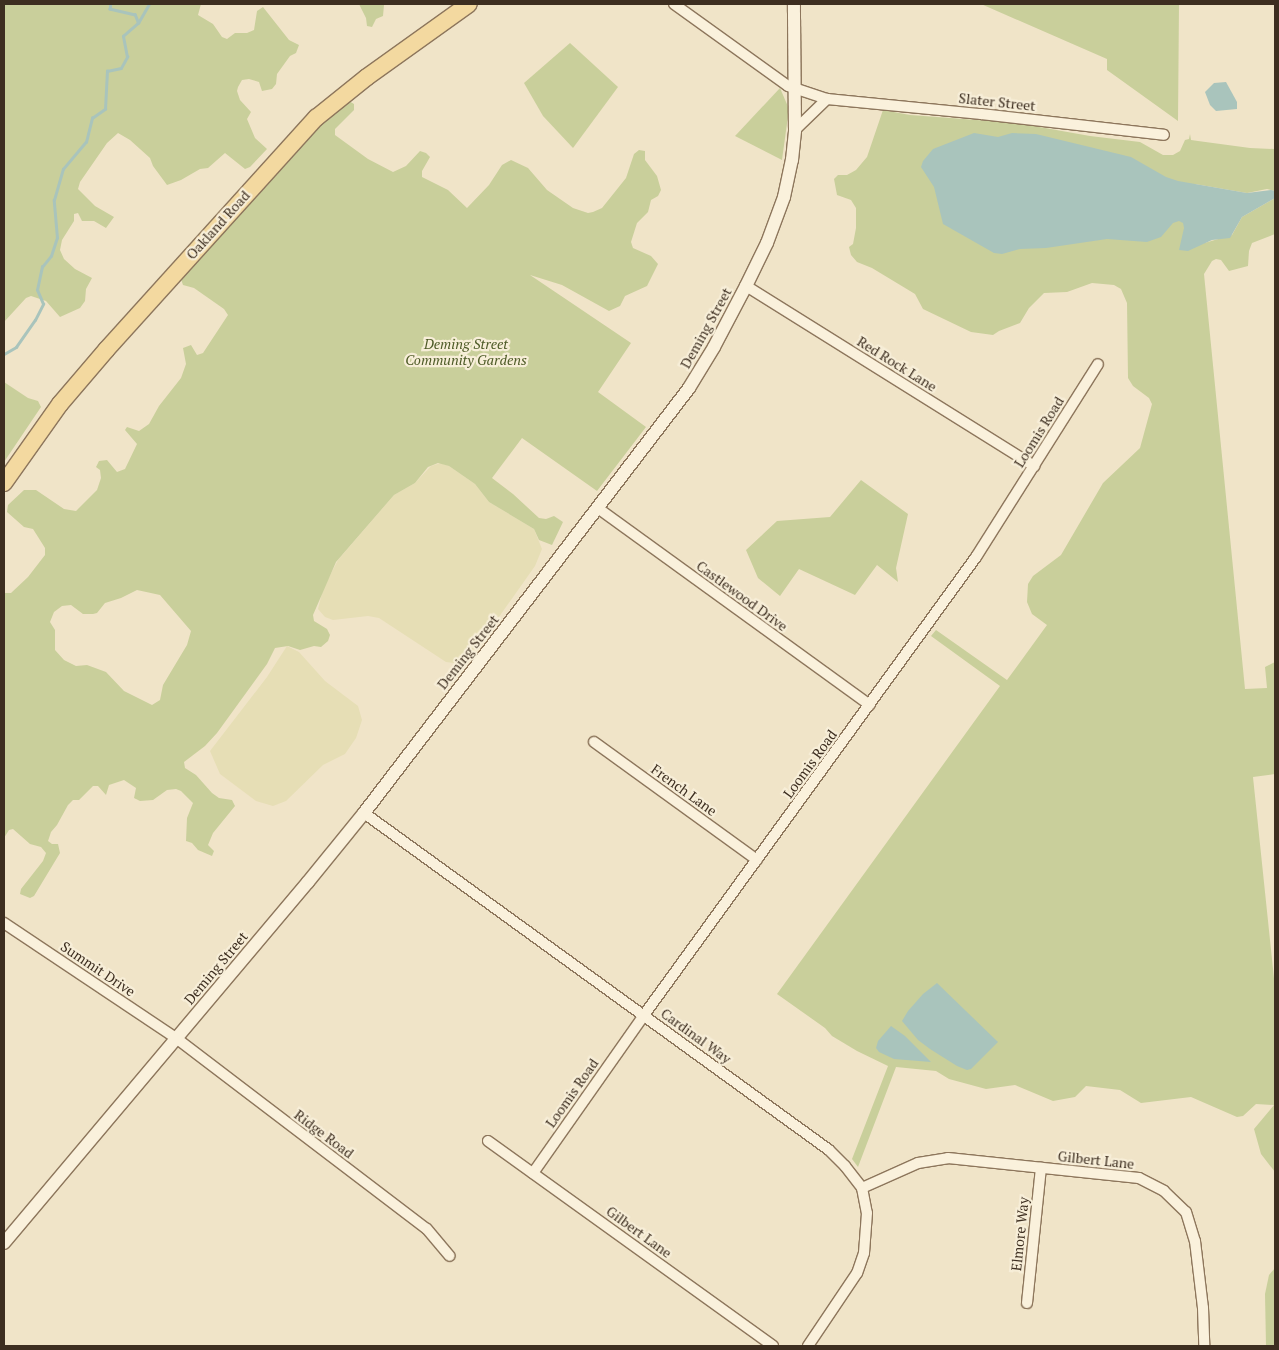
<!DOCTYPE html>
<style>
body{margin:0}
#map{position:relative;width:1279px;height:1350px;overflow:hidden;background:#f0e4c8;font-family:"PT Serif",serif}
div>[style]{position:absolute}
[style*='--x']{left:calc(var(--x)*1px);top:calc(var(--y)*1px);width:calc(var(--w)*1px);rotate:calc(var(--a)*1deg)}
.farmland>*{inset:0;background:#e6deb5}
.green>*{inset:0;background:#c9cf9b}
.water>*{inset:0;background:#a9c4bc}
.stream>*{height:2.5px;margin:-1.25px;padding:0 1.25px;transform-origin:1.25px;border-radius:1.25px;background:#a9c4bc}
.roads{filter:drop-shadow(1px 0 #8d765c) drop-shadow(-1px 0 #8d765c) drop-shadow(0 1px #8d765c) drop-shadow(0 -1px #8d765c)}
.minor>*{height:10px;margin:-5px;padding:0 5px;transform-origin:5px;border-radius:5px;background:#faf1dc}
.tertiary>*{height:12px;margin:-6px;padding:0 6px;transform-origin:6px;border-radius:6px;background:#faf1dc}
.primary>*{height:16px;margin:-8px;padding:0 8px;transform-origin:8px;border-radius:8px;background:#f3d9a0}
span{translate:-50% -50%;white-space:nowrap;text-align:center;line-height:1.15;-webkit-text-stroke:4.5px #f7eed8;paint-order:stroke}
.street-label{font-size:14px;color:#3d2e20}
.park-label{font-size:14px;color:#4d5a26;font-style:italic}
.frame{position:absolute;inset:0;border:5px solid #3d2e20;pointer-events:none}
</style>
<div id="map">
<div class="farmland">
<div style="clip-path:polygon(441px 463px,449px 466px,475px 484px,489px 502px,534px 529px,542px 549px,535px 566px,494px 624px,465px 660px,454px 663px,446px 662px,379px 618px,368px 616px,333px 620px,325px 617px,318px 609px,323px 589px,338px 560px,394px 495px,415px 483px,431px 466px)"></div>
<div style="clip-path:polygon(287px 646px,299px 652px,325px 681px,358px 706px,362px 720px,356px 738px,345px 754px,323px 765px,286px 801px,273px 806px,256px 801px,220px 774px,210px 751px,267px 677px)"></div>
</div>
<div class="green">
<div style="clip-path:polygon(4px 4px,201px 4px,198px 15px,213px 24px,222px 37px,227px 39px,235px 33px,247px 33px,254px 30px,257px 11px,263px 7px,289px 40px,299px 45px,296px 53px,290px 56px,277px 74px,276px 84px,272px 89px,262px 91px,259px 82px,249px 79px,242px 80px,238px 87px,237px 91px,240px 100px,251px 112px,247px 119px,255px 138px,267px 149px,250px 167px,245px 169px,225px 153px,208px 168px,200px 169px,181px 180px,167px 185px,153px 166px,150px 158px,130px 140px,118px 133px,107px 143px,80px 182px,78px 189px,95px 206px,114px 217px,106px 228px,94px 221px,82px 221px,78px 213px,74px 214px,74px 221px,62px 240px,60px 250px,64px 259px,75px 269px,92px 278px,86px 289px,85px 301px,80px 308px,60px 317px,46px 301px,31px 296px,26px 298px,4px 322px)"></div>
<div style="clip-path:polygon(359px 4px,384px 5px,383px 16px,376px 19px,372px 27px,367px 26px,366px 18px)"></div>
<div style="clip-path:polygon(981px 4px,1179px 4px,1178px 121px,1107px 70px,1107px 59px)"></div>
<div style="clip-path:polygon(570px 43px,618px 87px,573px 148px,543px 116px,524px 83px)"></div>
<div style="clip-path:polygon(780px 88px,789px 109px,782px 160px,735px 136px)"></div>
<div style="clip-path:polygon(evenodd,349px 101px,354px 104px,354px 110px,335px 129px,335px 135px,368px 159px,393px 172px,406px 166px,420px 151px,426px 153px,430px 157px,422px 171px,422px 177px,448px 190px,467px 208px,489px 185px,502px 165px,511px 160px,528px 168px,547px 190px,573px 208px,588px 213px,593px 212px,602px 208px,626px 178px,634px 154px,639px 150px,645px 151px,645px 160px,657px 176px,661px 190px,658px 196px,651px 200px,648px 212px,637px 223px,631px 242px,633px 248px,651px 256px,658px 264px,647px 286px,625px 296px,620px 306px,609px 311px,562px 285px,530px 275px,631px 343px,598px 392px,646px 427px,597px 491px,522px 438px,492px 478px,513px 494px,539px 518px,546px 519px,554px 516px,563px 522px,552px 545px,539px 540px,534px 529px,489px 502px,475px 484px,449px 466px,438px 463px,428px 467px,415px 483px,394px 495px,336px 562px,313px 615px,314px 621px,327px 629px,330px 635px,328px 641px,321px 647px,314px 646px,300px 650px,288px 646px,275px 648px,267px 664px,217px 733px,205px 746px,184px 762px,185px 768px,196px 775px,212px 793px,219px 798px,232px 800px,235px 806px,213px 833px,208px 845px,214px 851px,212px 856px,198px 850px,192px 843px,186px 841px,187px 818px,193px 803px,181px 791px,176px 789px,167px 790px,153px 800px,140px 801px,134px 798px,136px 788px,124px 780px,109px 785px,106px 795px,98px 786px,93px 786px,79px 800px,73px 800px,68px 805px,57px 825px,51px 832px,48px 841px,52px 844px,58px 844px,60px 853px,34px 896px,30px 898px,20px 894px,21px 889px,43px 861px,46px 853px,41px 847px,30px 844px,13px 829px,9px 830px,4px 838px,4px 593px,11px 593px,28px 577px,45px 555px,45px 548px,33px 529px,24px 527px,7px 512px,8px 505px,24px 490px,36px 490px,64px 509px,76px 511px,97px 490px,101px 478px,100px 470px,96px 467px,99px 461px,107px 460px,117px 472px,125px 469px,137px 444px,125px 430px,127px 427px,139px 431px,149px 424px,159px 406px,181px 378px,186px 364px,183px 348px,191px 345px,197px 355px,203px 353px,228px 315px,224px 309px,194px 288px,183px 285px,181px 279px,317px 122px,349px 101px,137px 590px,160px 595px,191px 631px,187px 645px,163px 685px,160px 700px,152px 705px,124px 691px,106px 672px,87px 665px,76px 666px,64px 660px,55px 650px,55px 630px,50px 622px,54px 612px,62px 606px,71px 605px,83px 614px,93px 614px,97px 613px,105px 603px,121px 598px,137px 590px)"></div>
<div style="clip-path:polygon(883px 110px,910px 115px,1017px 123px,1090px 136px,1140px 142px,1163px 155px,1173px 155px,1180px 151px,1185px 140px,1189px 139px,1190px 134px,1191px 140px,1198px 141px,1250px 148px,1275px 149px,1275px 191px,1267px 189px,1247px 193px,1195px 184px,1201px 244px,1232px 235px,1242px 217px,1275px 198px,1275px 234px,1252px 243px,1249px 251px,1248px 266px,1229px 271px,1221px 260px,1216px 259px,1212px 261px,1204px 274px,1245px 689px,1267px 688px,1265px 667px,1275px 662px,1275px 774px,1253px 777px,1275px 988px,1275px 1172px,1261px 1154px,1254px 1129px,1274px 1105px,1256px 1104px,1243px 1116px,1237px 1117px,1191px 1097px,1141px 1103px,1120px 1090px,1086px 1086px,1075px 1097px,1053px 1101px,1015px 1085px,986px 1089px,949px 1079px,936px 1071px,896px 1067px,858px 1167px,852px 1159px,888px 1066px,857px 1051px,832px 1036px,825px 1028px,777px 994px,1000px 686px,931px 636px,936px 630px,1007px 680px,1047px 625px,1032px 614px,1027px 602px,1028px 584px,1033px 576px,1061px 555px,1103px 483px,1140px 448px,1152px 404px,1149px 398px,1133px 386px,1128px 378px,1127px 303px,1121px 289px,1114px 285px,1092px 283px,1067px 292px,1044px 293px,1029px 308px,1020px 323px,999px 331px,993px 335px,971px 332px,923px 309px,915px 294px,872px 268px,857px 262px,851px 255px,849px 247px,853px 244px,856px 228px,856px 208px,851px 200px,837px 195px,834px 179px,838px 175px,847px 175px,856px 170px,867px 157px)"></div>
<div style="clip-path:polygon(4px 382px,28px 398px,38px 401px,41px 407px,4px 462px)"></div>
<div style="clip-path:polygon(861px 480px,908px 514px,896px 568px,898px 582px,877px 565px,855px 595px,799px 569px,780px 596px,758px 578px,746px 550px,777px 521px,830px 517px)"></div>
<div style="clip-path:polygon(1275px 1268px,1275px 1346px,1266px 1346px,1265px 1294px,1269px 1275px)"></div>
</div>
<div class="water">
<div style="clip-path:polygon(1226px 82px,1237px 102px,1237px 109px,1216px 111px,1210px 105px,1205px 92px,1214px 83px)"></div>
<div style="clip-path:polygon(974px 133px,998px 137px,1012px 133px,1036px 134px,1131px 157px,1166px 177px,1178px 181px,1247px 193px,1271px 190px,1275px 191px,1275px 198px,1242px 217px,1230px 238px,1212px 240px,1188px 251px,1179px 250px,1184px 228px,1183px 223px,1179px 221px,1173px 223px,1161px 237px,1147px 242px,1107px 239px,1046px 248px,1020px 249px,1002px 254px,994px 253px,943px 224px,934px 187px,921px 167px,923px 161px,933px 149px)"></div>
<div style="clip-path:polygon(937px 983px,998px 1042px,971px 1069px,967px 1070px,957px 1066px,930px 1049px,918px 1040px,902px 1021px,908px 1011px,923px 994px)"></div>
<div style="clip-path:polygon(891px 1026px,905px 1036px,931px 1062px,894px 1059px,879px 1052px,876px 1048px,878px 1041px)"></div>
</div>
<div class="stream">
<div style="--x:138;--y:23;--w:22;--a:-60"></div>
<div style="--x:4;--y:354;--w:14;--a:-30"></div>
<div style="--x:16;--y:347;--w:33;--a:-55"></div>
<div style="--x:35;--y:320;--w:18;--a:-63"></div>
<div style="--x:43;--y:304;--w:15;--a:-113"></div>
<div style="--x:37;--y:290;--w:24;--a:-78"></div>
<div style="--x:42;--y:267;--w:14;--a:-51"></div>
<div style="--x:51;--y:256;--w:19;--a:-72"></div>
<div style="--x:57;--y:238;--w:38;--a:-95"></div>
<div style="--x:54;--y:200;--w:32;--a:-74"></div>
<div style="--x:63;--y:169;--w:35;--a:-50"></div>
<div style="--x:86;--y:142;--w:25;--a:-76"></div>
<div style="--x:92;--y:118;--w:16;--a:-35"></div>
<div style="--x:105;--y:109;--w:38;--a:-87"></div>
<div style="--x:107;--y:71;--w:14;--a:-12"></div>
<div style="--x:121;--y:68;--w:13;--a:-61"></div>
<div style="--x:127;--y:57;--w:21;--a:-101"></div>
<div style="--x:123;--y:36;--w:20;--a:-41"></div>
<div style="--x:138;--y:23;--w:9;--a:-111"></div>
<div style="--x:135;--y:15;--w:26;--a:-167"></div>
<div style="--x:110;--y:9;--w:5;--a:-90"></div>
</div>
<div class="roads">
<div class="minor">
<div style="--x:674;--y:4;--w:140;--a:35.7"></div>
<div style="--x:788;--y:86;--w:41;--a:18.4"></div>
<div style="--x:827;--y:99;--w:155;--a:5.6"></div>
<div style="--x:981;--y:114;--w:184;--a:6.5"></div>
<div style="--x:795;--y:130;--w:45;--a:-44.1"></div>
<div style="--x:746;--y:286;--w:340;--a:32"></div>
<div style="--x:599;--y:509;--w:334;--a:35.9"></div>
<div style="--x:594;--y:742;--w:201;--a:35.9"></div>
<div style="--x:364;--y:813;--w:574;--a:35.93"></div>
<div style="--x:829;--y:1150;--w:23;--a:45"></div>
<div style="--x:845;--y:1166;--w:28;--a:52"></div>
<div style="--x:862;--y:1188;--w:25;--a:79"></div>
<div style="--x:867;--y:1213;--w:40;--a:94.3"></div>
<div style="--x:864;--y:1253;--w:21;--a:109"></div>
<div style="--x:857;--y:1273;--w:88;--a:123.9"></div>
<div style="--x:4;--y:923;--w:207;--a:33.8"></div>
<div style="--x:176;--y:1038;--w:315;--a:37.3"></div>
<div style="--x:427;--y:1229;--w:35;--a:50"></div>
<div style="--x:488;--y:1141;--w:351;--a:35.7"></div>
<div style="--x:533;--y:1173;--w:193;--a:-54.9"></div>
<div style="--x:644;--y:1015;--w:566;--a:-54.06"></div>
<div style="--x:976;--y:557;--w:228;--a:-57.7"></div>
<div style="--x:862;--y:1188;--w:61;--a:-24.1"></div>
<div style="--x:918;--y:1163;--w:30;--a:-9"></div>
<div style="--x:948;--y:1158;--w:192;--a:6"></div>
<div style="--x:1139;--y:1178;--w:28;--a:27"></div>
<div style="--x:1164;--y:1191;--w:30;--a:44"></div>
<div style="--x:1186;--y:1212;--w:30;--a:73"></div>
<div style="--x:1195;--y:1241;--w:67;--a:83.2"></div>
<div style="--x:1203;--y:1308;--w:38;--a:88"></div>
<div style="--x:1027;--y:1303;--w:136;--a:-84.1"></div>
</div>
<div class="tertiary">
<div style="--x:4;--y:1243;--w:472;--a:-49.9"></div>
<div style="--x:308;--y:882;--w:89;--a:-50.9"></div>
<div style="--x:364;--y:813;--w:535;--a:-52.59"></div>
<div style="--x:689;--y:388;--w:48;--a:-58.6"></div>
<div style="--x:714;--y:347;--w:69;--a:-62.3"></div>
<div style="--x:746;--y:286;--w:48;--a:-64"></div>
<div style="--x:767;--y:243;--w:49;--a:-69.7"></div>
<div style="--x:784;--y:197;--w:38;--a:-78"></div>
<div style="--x:792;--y:160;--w:30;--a:-84"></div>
<div style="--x:795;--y:130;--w:126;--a:-90.5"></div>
</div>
<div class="primary">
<div style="--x:4;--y:483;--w:97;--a:-54.7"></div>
<div style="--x:60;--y:404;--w:72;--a:-49.5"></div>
<div style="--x:107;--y:349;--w:312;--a:-47.9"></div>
<div style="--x:316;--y:118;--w:65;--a:-38.8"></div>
<div style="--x:367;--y:77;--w:125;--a:-35.6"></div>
</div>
</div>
<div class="street-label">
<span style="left:997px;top:102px;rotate:6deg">Slater Street</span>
<span style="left:218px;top:225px;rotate:-48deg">Oakland Road</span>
<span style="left:706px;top:328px;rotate:-61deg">Deming Street</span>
<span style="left:897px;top:364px;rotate:32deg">Red Rock Lane</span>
<span style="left:1039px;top:432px;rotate:-58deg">Loomis Road</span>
<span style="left:742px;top:596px;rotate:36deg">Castlewood Drive</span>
<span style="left:468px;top:652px;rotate:-52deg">Deming Street</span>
<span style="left:810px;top:764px;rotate:-54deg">Loomis Road</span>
<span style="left:684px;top:790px;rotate:36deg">French Lane</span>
<span style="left:216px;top:968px;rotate:-50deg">Deming Street</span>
<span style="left:98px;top:969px;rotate:34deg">Summit Drive</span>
<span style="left:696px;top:1036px;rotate:36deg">Cardinal Way</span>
<span style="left:572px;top:1093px;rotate:-55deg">Loomis Road</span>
<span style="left:324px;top:1134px;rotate:37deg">Ridge Road</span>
<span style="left:1096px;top:1160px;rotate:6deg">Gilbert Lane</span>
<span style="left:639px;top:1232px;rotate:36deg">Gilbert Lane</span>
<span style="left:1020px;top:1234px;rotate:-84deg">Elmore Way</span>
</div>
<div class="park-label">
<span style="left:466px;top:352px">Deming Street<br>Community Gardens</span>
</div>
<div class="frame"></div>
</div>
